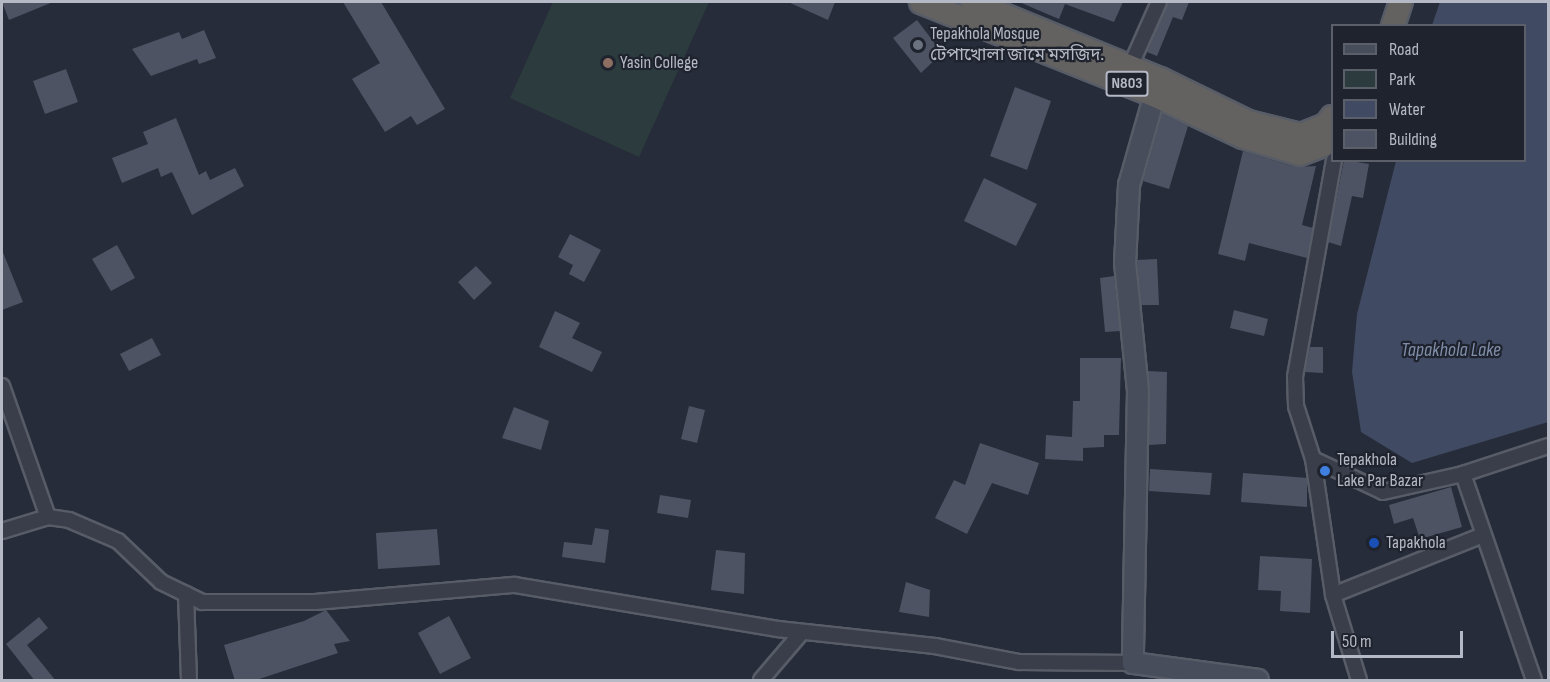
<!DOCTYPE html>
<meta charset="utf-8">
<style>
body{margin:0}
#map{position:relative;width:1550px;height:682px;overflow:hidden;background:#262c39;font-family:"Sofia Sans Condensed","Noto Sans Bengali",sans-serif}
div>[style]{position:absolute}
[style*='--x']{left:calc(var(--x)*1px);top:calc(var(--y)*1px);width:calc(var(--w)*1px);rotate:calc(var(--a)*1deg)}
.green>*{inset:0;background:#2c3c3e}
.water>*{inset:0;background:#404a62}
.building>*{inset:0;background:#4d5362}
.roads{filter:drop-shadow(2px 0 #575c67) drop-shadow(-2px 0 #575c67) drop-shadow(0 2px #575c67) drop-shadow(0 -2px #575c67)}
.minor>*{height:14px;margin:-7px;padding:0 7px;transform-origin:7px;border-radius:7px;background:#393e4a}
.secondary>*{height:20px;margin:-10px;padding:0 10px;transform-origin:10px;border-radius:10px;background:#484d5c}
.trunk>*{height:22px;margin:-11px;padding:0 11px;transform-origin:11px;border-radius:11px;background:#636260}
.dots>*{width:16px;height:16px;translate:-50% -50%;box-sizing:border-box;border:3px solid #1e232e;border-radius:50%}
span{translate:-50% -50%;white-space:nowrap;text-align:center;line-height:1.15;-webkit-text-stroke:4.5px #1e232e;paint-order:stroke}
.shield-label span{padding:2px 4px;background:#1e232e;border:2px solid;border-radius:4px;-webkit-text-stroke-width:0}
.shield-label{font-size:16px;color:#b5b9c5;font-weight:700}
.poi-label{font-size:18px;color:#b5b9c5}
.left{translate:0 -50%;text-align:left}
.water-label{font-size:20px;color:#808ea9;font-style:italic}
.frame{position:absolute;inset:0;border:3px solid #b5b9c5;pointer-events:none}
.legend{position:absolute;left:1331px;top:24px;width:195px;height:138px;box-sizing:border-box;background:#1e232e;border:2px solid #5a5f6a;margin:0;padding:8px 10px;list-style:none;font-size:18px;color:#b5b9c5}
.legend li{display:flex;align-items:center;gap:12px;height:30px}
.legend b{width:30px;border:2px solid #5a5f6a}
.scale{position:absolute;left:1331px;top:631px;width:132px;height:27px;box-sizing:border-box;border:3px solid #b5b9c5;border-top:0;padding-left:8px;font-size:18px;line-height:21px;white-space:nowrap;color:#b5b9c5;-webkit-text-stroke:4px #1e232e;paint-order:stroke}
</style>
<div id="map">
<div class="green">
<div style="clip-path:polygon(553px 2px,709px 2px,639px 157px,510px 98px)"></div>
</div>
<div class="water">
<div style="clip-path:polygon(1440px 2px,1548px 2px,1548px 422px,1412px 463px,1361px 432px,1352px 372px,1357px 314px,1396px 161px,1524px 160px,1524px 26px,1432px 25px)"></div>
</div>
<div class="building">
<div style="clip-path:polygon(2px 2px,53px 2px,9px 20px)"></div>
<div style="clip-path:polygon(343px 2px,381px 2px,445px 109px,417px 125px,411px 116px,385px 132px,352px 79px,380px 63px)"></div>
<div style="clip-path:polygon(788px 2px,835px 2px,828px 20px)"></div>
<div style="clip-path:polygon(1019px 2px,1123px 2px,1114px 22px,1065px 4px,1059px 19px)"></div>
<div style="clip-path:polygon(1168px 2px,1189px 2px,1182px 20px,1173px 17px,1157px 56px,1147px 52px)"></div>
<div style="clip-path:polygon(917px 20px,942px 53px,921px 73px,893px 38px)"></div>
<div style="clip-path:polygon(204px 30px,216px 58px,199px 64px,197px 59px,151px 76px,132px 49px,179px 32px,182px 39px)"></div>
<div style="clip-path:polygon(66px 69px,78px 102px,45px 114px,33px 81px)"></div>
<div style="clip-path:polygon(1015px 87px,1051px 101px,1027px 170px,990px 156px)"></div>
<div style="clip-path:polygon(1162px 114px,1188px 126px,1169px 189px,1143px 181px)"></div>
<div style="clip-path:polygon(176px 118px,199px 175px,206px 171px,210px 180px,235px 168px,244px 186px,192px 215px,172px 172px,161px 177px,158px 168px,122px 183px,112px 158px,148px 144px,143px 132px)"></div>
<div style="clip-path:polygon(1243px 151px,1296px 167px,1316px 166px,1302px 225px,1313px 228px,1307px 258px,1249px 243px,1245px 261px,1218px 254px)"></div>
<div style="clip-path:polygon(1344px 160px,1369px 164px,1363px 198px,1352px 196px,1341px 246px,1328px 242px)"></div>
<div style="clip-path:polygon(984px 178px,1037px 204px,1016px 246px,964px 221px)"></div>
<div style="clip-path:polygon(570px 234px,601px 250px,584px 282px,569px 274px,573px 265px,558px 257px)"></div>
<div style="clip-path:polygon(117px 245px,135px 278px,111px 291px,92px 259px)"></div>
<div style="clip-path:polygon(2px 250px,23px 302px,2px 310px)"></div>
<div style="clip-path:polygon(1157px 259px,1159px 305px,1141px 305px,1137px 260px)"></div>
<div style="clip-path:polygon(476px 266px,492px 283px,474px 300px,458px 282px)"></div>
<div style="clip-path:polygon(1114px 276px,1120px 331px,1105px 332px,1100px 278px)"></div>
<div style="clip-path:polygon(1234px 310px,1268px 319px,1264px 336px,1230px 328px)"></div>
<div style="clip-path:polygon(555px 311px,580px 323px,572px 338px,602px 352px,592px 372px,539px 347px)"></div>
<div style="clip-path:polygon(152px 338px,161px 355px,129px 371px,120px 354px)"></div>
<div style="clip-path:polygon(1310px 347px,1323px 347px,1323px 373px,1305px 372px)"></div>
<div style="clip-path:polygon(1080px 358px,1121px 358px,1119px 435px,1104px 435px,1104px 447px,1083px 448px,1083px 461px,1045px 459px,1046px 435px,1072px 437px,1073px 401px,1080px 401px)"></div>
<div style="clip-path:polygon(1148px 371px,1167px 372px,1166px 444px,1149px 445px)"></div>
<div style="clip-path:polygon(689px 406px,705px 410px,697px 443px,681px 439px)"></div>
<div style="clip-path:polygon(514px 407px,549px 421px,541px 450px,502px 438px)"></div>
<div style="clip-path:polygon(980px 443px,1039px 463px,1028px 495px,992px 483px,967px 534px,935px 518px,954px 480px,965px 485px)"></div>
<div style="clip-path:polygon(1150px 469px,1212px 473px,1210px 495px,1149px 491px)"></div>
<div style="clip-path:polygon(1243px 473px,1307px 478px,1307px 507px,1241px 502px)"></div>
<div style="clip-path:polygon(1451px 487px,1462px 527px,1420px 539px,1413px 518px,1394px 524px,1389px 505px)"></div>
<div style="clip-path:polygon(660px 495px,691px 500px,688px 518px,657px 513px)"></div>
<div style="clip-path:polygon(595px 528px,609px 530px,605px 563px,562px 557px,564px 542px,592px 545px)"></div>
<div style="clip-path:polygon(437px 529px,440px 565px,378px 569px,376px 533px)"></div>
<div style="clip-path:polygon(716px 550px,745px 553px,744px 594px,711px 590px)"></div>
<div style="clip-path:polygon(1260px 556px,1312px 559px,1310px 613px,1280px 611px,1281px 591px,1258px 590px)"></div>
<div style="clip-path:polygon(906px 582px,930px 590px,929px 617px,899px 612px)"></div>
<div style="clip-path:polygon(326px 610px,350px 641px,334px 644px,338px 653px,253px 681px,235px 681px,224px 645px,304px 621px)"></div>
<div style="clip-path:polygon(449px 616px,471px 658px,440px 674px,418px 633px)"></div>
<div style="clip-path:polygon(39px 617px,48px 628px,27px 645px,56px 681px,35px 681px,6px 644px)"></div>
</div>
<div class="roads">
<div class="minor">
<div style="--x:1130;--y:67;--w:71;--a:-66"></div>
<div style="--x:1334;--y:160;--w:220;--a:100.2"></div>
<div style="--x:1295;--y:377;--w:29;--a:88"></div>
<div style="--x:1296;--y:406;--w:56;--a:72.2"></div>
<div style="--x:1313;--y:459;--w:77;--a:25.2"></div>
<div style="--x:1383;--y:492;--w:82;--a:-12.7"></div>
<div style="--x:1463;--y:474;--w:89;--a:-18.2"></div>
<div style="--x:2;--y:386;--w:139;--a:70.7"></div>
<div style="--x:1313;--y:459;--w:137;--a:81.6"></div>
<div style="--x:1333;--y:595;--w:89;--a:73"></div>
<div style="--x:1463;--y:474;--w:218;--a:71"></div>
<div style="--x:2;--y:531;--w:48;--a:-16.9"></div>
<div style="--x:48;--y:517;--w:21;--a:8"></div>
<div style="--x:69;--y:520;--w:53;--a:23.2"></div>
<div style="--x:118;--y:541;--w:59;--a:43.6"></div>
<div style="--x:161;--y:582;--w:46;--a:26"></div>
<div style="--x:202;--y:602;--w:113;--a:0"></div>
<div style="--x:315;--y:602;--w:201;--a:-4.9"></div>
<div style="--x:515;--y:585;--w:267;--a:9.5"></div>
<div style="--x:778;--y:629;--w:158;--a:6.2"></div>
<div style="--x:935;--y:646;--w:86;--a:10.8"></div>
<div style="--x:1019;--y:662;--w:114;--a:0.5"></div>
<div style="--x:186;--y:594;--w:86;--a:88"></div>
<div style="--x:1333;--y:595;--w:162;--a:-21.8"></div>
<div style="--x:761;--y:680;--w:63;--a:-49.5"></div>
</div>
<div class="secondary">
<div style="--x:1159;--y:80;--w:109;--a:105.9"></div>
<div style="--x:1129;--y:185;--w:78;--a:92.9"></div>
<div style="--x:1125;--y:263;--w:129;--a:84.2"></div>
<div style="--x:1138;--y:391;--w:272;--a:91.1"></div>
<div style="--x:1133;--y:663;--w:126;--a:7.7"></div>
</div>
<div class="trunk">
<div style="--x:921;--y:2;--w:251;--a:21.8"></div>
<div style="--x:1154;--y:95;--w:98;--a:25.3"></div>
<div style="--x:1243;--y:137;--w:59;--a:16.6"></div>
<div style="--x:1300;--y:154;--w:34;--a:-21"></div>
<div style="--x:972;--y:2;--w:203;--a:22.3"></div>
<div style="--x:1160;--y:79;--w:98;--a:26"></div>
<div style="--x:1248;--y:122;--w:55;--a:13.8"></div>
<div style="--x:1301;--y:135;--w:27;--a:-22"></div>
<div style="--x:1326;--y:125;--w:10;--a:-53"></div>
<div style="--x:1393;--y:26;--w:25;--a:-72"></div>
</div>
</div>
<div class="dots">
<div style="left:918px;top:45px;background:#6b7280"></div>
<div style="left:608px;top:63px;background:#8d6e63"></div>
<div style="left:1325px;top:471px;background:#3f7fe0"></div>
<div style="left:1374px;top:543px;background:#1a4fb4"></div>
</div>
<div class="shield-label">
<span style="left:1127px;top:84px">N803</span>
</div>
<div class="poi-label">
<span class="left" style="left:930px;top:45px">Tepakhola Mosque<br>টেপাখোলা জামে মসজিদ.</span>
<span class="left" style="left:620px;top:63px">Yasin College</span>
<span class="left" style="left:1337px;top:471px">Tepakhola<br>Lake Par Bazar</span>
<span class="left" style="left:1386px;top:543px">Tapakhola</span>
</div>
<div class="water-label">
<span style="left:1451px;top:350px">Tapakhola Lake</span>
</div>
<div class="frame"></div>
<ul class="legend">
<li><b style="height:8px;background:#484d5c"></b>Road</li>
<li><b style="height:16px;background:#2c3c3e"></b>Park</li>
<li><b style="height:16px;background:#404a62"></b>Water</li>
<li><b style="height:16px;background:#4d5362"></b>Building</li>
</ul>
<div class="scale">50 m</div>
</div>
